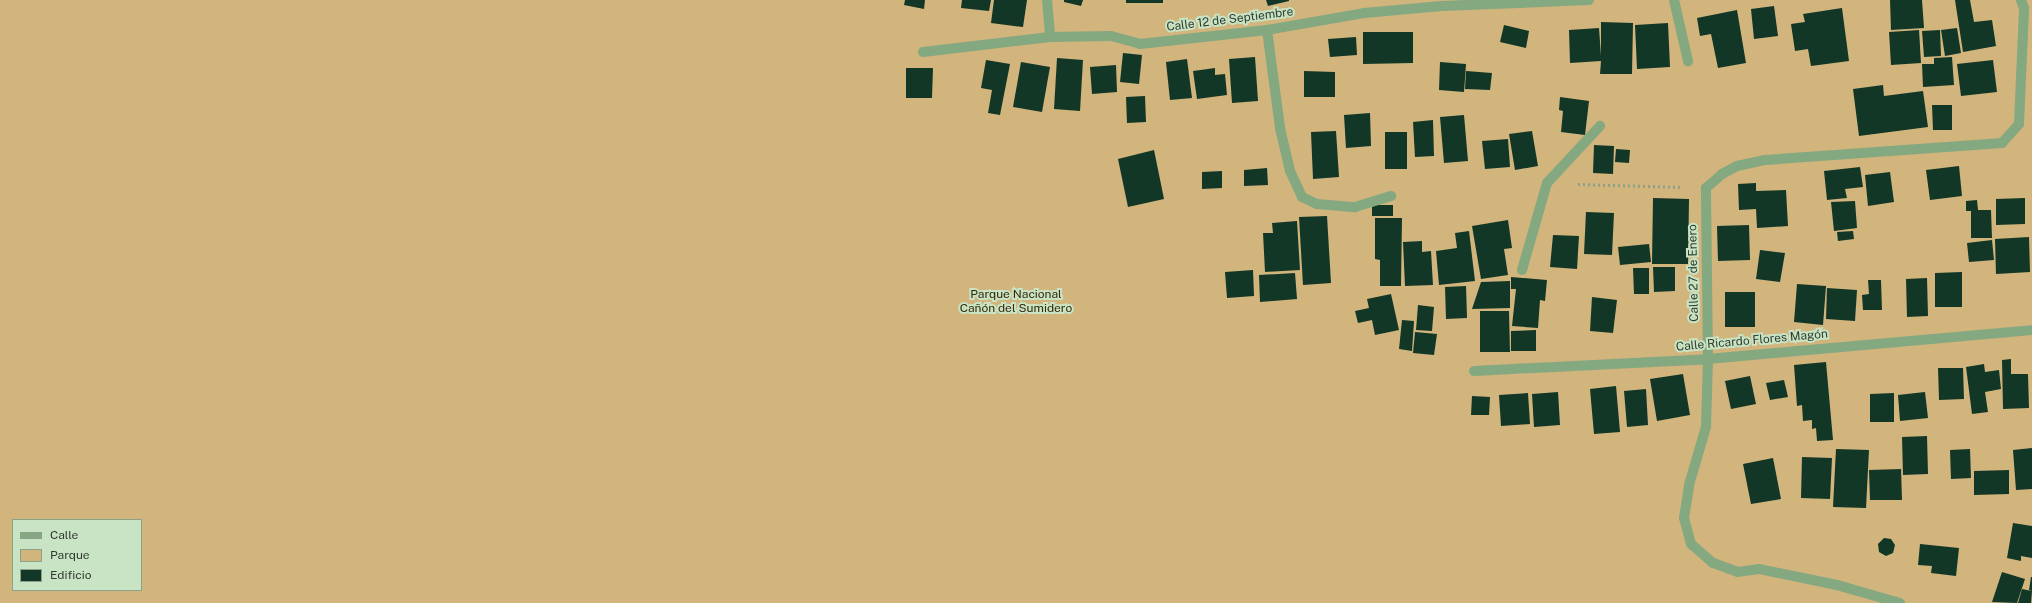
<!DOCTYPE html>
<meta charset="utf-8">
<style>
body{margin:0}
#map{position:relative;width:2032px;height:603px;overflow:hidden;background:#c8e4c4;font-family:"Public Sans",sans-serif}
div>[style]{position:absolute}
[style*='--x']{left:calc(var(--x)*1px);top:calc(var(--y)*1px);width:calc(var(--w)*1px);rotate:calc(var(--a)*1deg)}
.green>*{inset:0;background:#d2b47d}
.building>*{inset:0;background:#123727}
.path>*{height:2.5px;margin-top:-1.25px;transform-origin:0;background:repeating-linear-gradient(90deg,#8ca189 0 2px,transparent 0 5px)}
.street>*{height:10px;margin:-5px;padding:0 5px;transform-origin:5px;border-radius:5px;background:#84a880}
span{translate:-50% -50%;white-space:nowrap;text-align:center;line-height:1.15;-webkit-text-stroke:4px #c8e4c4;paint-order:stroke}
.street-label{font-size:12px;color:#313c30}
.park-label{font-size:12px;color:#352708}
.legend{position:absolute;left:12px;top:519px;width:130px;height:72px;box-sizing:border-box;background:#c8e4c4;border:1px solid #8ca189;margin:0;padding:5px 7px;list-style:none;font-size:12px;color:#313c30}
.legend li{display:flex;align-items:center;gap:8px;height:20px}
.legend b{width:20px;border:1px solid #8ca189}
</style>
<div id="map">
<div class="green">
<div style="clip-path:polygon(evenodd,0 0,2032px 0,2032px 603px,0 603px,0 0,13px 520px,141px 520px,141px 590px,13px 590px,13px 520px)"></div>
</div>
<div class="building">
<div style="clip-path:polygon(905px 0,925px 0,924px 9px,904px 5px)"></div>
<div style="clip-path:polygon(962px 0,991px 0,989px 11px,961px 8px)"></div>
<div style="clip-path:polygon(994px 0,1027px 0,1023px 27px,991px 23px)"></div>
<div style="clip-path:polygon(1064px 0,1083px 0,1081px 6px,1064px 2px)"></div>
<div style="clip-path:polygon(1126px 0,1163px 0,1163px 3px,1126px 3px)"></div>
<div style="clip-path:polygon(1266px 0,1289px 0,1289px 1px,1268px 6px)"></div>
<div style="clip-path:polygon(1890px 0,1922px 0,1924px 28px,1891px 30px)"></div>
<div style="clip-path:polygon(1955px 0,1970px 0,1974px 22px,1992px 20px,1996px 46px,1963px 52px)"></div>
<div style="clip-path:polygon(1774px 6px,1778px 36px,1754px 39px,1751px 9px)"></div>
<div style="clip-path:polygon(1842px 8px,1849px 61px,1811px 66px,1808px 49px,1795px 51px,1791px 24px,1805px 22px,1803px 14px)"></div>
<div style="clip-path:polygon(1737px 10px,1746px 63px,1718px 68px,1711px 34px,1700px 36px,1697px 18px)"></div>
<div style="clip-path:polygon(1601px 22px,1633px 23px,1632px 74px,1600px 74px,1601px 61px,1570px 63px,1569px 30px,1599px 28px,1601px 56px)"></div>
<div style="clip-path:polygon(1668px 23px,1670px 67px,1637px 69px,1635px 25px)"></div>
<div style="clip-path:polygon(1504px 25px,1529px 31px,1526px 48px,1500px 42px)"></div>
<div style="clip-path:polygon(1957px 28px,1961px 53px,1945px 56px,1941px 30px)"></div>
<div style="clip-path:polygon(1919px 30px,1921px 63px,1891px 65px,1889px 32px)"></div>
<div style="clip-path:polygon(1940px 30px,1941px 56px,1924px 57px,1922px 31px)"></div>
<div style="clip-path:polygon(1363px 32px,1413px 32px,1413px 63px,1363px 64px)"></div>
<div style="clip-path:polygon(1356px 37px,1357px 55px,1330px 57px,1328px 39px)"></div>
<div style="clip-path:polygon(1123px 53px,1142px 55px,1139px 84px,1120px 82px)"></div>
<div style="clip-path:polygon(1255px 57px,1258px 101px,1232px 103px,1229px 59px)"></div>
<div style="clip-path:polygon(1952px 57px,1954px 85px,1923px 87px,1922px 64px,1934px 64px,1934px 58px)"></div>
<div style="clip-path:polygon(1057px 58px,1083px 60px,1080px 111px,1054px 109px)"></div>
<div style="clip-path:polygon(1187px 59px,1192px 98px,1170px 100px,1166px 62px)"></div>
<div style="clip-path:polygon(986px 60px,1010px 64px,1000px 115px,988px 113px,992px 90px,981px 88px)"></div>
<div style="clip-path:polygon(1993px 60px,1997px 92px,1961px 96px,1957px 64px)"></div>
<div style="clip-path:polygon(1021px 62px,1050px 67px,1042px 112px,1013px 107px)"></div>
<div style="clip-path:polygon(1440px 62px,1466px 64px,1464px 92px,1439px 90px)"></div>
<div style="clip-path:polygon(1116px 65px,1117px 92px,1092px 94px,1090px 67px)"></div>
<div style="clip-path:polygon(906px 68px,933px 68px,932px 98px,906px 98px)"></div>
<div style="clip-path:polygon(1215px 68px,1215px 75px,1225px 74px,1227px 95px,1197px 99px,1193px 71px)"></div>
<div style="clip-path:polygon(1304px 71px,1335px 72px,1335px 97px,1304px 97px)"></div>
<div style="clip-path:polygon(1466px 71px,1492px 73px,1490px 90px,1465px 89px)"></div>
<div style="clip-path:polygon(1883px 85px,1884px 96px,1923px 91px,1928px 127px,1859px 136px,1853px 89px)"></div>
<div style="clip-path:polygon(1145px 96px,1146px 122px,1127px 123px,1126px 97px)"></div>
<div style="clip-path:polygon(1560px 97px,1589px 101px,1585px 135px,1561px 132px,1563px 111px,1559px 110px)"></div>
<div style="clip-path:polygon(1932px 105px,1952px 105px,1952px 130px,1933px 130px)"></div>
<div style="clip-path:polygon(1370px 113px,1371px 146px,1346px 148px,1344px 115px)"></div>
<div style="clip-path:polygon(1464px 115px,1468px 161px,1444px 163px,1440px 117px)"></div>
<div style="clip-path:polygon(1433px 120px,1434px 156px,1415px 157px,1413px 122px)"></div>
<div style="clip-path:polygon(1336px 131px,1339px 177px,1313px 179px,1311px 132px)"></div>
<div style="clip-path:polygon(1532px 131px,1538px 166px,1515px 170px,1509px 134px)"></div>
<div style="clip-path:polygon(1385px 132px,1407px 132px,1407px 169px,1385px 169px)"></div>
<div style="clip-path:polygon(1508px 139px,1510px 167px,1485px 169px,1482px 141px)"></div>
<div style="clip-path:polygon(1594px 145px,1614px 146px,1613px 174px,1593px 173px)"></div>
<div style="clip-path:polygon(1616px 149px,1630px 150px,1629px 163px,1615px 162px)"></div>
<div style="clip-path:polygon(1154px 150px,1164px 199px,1128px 207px,1118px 159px)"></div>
<div style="clip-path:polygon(1959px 166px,1962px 196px,1930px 200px,1926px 170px)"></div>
<div style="clip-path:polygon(1860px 167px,1863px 187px,1845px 189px,1847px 198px,1827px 200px,1824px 171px)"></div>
<div style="clip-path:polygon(1267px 168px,1268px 185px,1244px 186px,1244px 170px)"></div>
<div style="clip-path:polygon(1222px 171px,1222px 188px,1202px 189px,1202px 172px)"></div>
<div style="clip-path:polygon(1890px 172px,1894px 202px,1868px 206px,1865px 175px)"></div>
<div style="clip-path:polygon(1756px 183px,1756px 191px,1786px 190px,1788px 226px,1757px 228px,1756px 209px,1739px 210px,1738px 184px)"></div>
<div style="clip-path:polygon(1653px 198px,1689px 199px,1688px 264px,1652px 264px)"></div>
<div style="clip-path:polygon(2025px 198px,2025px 224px,1996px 225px,1996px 199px)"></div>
<div style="clip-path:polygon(1977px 200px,1978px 210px,1991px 210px,1992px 238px,1971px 238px,1971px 211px,1966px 211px,1966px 201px)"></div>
<div style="clip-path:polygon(1855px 201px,1857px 228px,1834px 231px,1831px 202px)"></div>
<div style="clip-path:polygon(1372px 205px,1393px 205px,1393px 216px,1372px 216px)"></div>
<div style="clip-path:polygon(1586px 212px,1614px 213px,1612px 255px,1584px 254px)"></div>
<div style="clip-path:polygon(1327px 216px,1331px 283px,1303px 285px,1299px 217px)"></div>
<div style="clip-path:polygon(1375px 218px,1402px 218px,1401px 286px,1380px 286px,1380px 260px,1375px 259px)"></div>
<div style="clip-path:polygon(1508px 220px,1512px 248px,1504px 249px,1508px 275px,1481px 279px,1472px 226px)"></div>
<div style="clip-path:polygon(1297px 221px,1300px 270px,1265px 272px,1263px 233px,1273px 233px,1272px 223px)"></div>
<div style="clip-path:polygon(1749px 225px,1750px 260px,1718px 261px,1717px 226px)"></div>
<div style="clip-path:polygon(1469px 231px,1475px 281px,1439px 285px,1436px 251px,1457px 248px,1455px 233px)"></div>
<div style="clip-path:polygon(1853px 231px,1854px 239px,1838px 241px,1837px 232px)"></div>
<div style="clip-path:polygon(1553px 235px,1579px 236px,1577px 269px,1550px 267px)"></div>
<div style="clip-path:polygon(2029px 237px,2030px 272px,1996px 274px,1995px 239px)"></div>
<div style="clip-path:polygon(1992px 240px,1994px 260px,1969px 262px,1967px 243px)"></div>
<div style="clip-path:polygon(1422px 241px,1422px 252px,1431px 251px,1433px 285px,1405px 286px,1403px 242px)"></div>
<div style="clip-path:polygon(1649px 244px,1651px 262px,1620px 265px,1618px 247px)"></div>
<div style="clip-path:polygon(1760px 250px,1785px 253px,1780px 282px,1756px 279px)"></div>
<div style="clip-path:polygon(1653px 267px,1675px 267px,1675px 291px,1654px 292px)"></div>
<div style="clip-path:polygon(1633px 268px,1649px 268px,1649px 294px,1634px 294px)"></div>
<div style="clip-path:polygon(1253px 270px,1254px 296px,1227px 298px,1225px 272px)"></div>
<div style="clip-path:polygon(1962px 272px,1962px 307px,1935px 307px,1935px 273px)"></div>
<div style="clip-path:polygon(1295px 273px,1297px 299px,1260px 302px,1259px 275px)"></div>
<div style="clip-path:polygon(1511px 277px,1547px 280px,1545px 301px,1540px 300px,1538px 328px,1512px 326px,1516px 289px,1511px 289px)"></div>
<div style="clip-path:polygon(1927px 278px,1928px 316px,1907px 317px,1906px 279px)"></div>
<div style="clip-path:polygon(1868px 280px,1881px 280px,1882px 310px,1863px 310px,1862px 295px,1869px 294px)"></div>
<div style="clip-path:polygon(1510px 281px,1510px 308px,1472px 309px,1481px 282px)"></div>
<div style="clip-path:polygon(1797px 284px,1826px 286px,1823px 325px,1794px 322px)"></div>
<div style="clip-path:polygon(1466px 286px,1467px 318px,1446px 319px,1445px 287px)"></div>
<div style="clip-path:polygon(1827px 288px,1857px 290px,1855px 321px,1826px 319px)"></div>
<div style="clip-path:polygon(1725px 292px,1755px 292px,1755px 327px,1725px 327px)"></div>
<div style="clip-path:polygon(1391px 294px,1399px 330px,1375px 335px,1372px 320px,1358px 323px,1355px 311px,1369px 308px,1367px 299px)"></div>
<div style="clip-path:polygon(1592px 297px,1617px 300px,1613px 333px,1590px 331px)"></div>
<div style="clip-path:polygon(1418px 305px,1434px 307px,1432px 331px,1416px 330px)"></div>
<div style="clip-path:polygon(1480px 311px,1509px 311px,1510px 352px,1480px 352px)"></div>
<div style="clip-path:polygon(1402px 320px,1414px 321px,1412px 351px,1399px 349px)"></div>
<div style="clip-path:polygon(1536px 330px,1536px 351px,1511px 351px,1511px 331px)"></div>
<div style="clip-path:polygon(1415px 332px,1437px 334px,1434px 355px,1413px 353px)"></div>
<div style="clip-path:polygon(2011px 359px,2011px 374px,2028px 374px,2029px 408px,2003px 409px,2002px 360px)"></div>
<div style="clip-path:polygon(1826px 362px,1833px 440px,1817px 441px,1816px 428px,1812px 429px,1812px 420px,1803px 421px,1802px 405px,1797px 406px,1794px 365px)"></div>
<div style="clip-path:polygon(1984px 364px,1985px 372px,1999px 370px,2001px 389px,1985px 392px,1988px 412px,1972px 414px,1966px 367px)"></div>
<div style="clip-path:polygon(1938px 368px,1963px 368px,1964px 399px,1939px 400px)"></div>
<div style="clip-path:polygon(1683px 374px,1690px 415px,1657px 421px,1650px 379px)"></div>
<div style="clip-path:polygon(1750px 376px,1756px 404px,1731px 409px,1725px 381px)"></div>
<div style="clip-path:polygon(1784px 380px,1788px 397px,1770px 400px,1766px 383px)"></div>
<div style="clip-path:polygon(1616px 386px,1620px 432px,1594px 434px,1590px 389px)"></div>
<div style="clip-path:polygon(1646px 389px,1648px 425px,1627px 427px,1624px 391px)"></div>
<div style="clip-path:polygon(1558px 392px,1560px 425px,1534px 427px,1532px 394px)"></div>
<div style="clip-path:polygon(1925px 392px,1928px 418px,1900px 421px,1898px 395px)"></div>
<div style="clip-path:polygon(1528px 393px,1530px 424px,1501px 426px,1499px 395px)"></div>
<div style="clip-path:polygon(1894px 393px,1894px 422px,1870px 422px,1870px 394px)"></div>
<div style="clip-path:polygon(1472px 396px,1490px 397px,1489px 415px,1471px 415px)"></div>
<div style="clip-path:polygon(1927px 436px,1928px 474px,1903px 475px,1902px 437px)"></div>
<div style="clip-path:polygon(2032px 448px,2032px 489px,2016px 490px,2013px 450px)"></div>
<div style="clip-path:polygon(1836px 449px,1869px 450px,1866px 508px,1833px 507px)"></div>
<div style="clip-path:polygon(1970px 449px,1971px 478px,1951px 479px,1950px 450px)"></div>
<div style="clip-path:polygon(1802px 457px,1832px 458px,1830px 499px,1801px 498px)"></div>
<div style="clip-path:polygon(1773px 458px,1781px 499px,1751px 504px,1743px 464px)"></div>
<div style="clip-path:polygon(1901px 469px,1902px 500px,1870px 500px,1869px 470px)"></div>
<div style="clip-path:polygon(2009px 470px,2009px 494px,1974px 495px,1974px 471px)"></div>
<div style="clip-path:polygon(2013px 523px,2032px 526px,2032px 558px,2021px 556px,2021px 561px,2007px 558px)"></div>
<div style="clip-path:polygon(1884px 538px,1891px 539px,1895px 545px,1893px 553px,1886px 556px,1879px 552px,1878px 544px)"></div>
<div style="clip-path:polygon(1920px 544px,1959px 548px,1956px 576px,1931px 573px,1932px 566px,1918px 565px)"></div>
<div style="clip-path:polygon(2002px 572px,2025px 579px,2017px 603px,1992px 602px)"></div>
<div style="clip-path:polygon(2031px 577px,2032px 577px,2032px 591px,2029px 590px)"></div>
<div style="clip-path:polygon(2022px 589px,2032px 591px,2031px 603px,2018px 603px)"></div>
</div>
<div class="path">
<div style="--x:1578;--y:184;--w:105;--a:1.6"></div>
</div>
<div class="street">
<div style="--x:1047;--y:0;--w:37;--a:85"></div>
<div style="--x:1674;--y:0;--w:63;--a:77.1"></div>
<div style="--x:1267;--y:30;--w:99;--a:82.4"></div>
<div style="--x:1280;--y:128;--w:44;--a:76.9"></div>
<div style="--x:1290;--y:171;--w:29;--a:65"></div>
<div style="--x:1302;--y:197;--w:17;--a:25"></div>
<div style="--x:1317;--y:204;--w:38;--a:5"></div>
<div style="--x:1355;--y:207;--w:38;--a:-17"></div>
<div style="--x:923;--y:52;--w:128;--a:-6.7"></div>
<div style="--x:1050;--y:37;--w:61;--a:-0.9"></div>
<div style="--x:1111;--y:36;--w:30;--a:15"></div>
<div style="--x:1140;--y:44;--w:128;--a:-6.3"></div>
<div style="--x:1267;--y:30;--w:98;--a:-9.9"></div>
<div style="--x:1364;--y:13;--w:78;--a:-5.1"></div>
<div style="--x:1442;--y:6;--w:147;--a:-2.3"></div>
<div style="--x:1522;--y:270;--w:91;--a:-74"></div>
<div style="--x:1547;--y:183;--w:78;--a:-47.1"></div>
<div style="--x:1474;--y:371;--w:234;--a:-2.9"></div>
<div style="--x:1708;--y:359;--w:325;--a:-5.1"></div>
<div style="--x:1900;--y:603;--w:66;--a:-164.1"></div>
<div style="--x:1837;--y:585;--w:80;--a:-168.4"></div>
<div style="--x:1759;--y:569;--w:21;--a:172"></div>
<div style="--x:1738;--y:572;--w:27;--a:-160"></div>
<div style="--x:1713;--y:563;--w:29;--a:-139"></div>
<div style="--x:1691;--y:544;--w:27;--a:-105"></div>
<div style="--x:1684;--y:518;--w:33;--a:-81"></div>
<div style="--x:1689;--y:485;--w:60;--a:-73.7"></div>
<div style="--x:1706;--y:427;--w:68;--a:-88.3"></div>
<div style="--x:1708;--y:359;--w:171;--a:-90.7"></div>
<div style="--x:1706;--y:188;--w:21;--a:-41"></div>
<div style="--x:1722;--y:174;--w:17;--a:-28"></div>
<div style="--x:1737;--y:166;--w:29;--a:-12"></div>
<div style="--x:1765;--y:160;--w:238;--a:-4.1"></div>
<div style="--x:2002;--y:143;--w:25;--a:-48"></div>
<div style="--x:2019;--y:124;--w:116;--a:-87.5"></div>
<div style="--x:2024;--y:8;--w:9;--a:-111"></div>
</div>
<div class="street-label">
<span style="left:1230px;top:20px;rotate:-7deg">Calle 12 de Septiembre</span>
<span style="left:1694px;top:273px;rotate:-91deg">Calle 27 de Enero</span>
<span style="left:1752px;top:341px;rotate:-5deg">Calle Ricardo Flores Magón</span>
</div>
<div class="park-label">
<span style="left:1016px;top:302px">Parque Nacional<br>Cañón del Sumidero</span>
</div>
<ul class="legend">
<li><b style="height:5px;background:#84a880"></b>Calle</li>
<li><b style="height:11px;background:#d2b47d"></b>Parque</li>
<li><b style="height:11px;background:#123727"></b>Edificio</li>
</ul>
</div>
